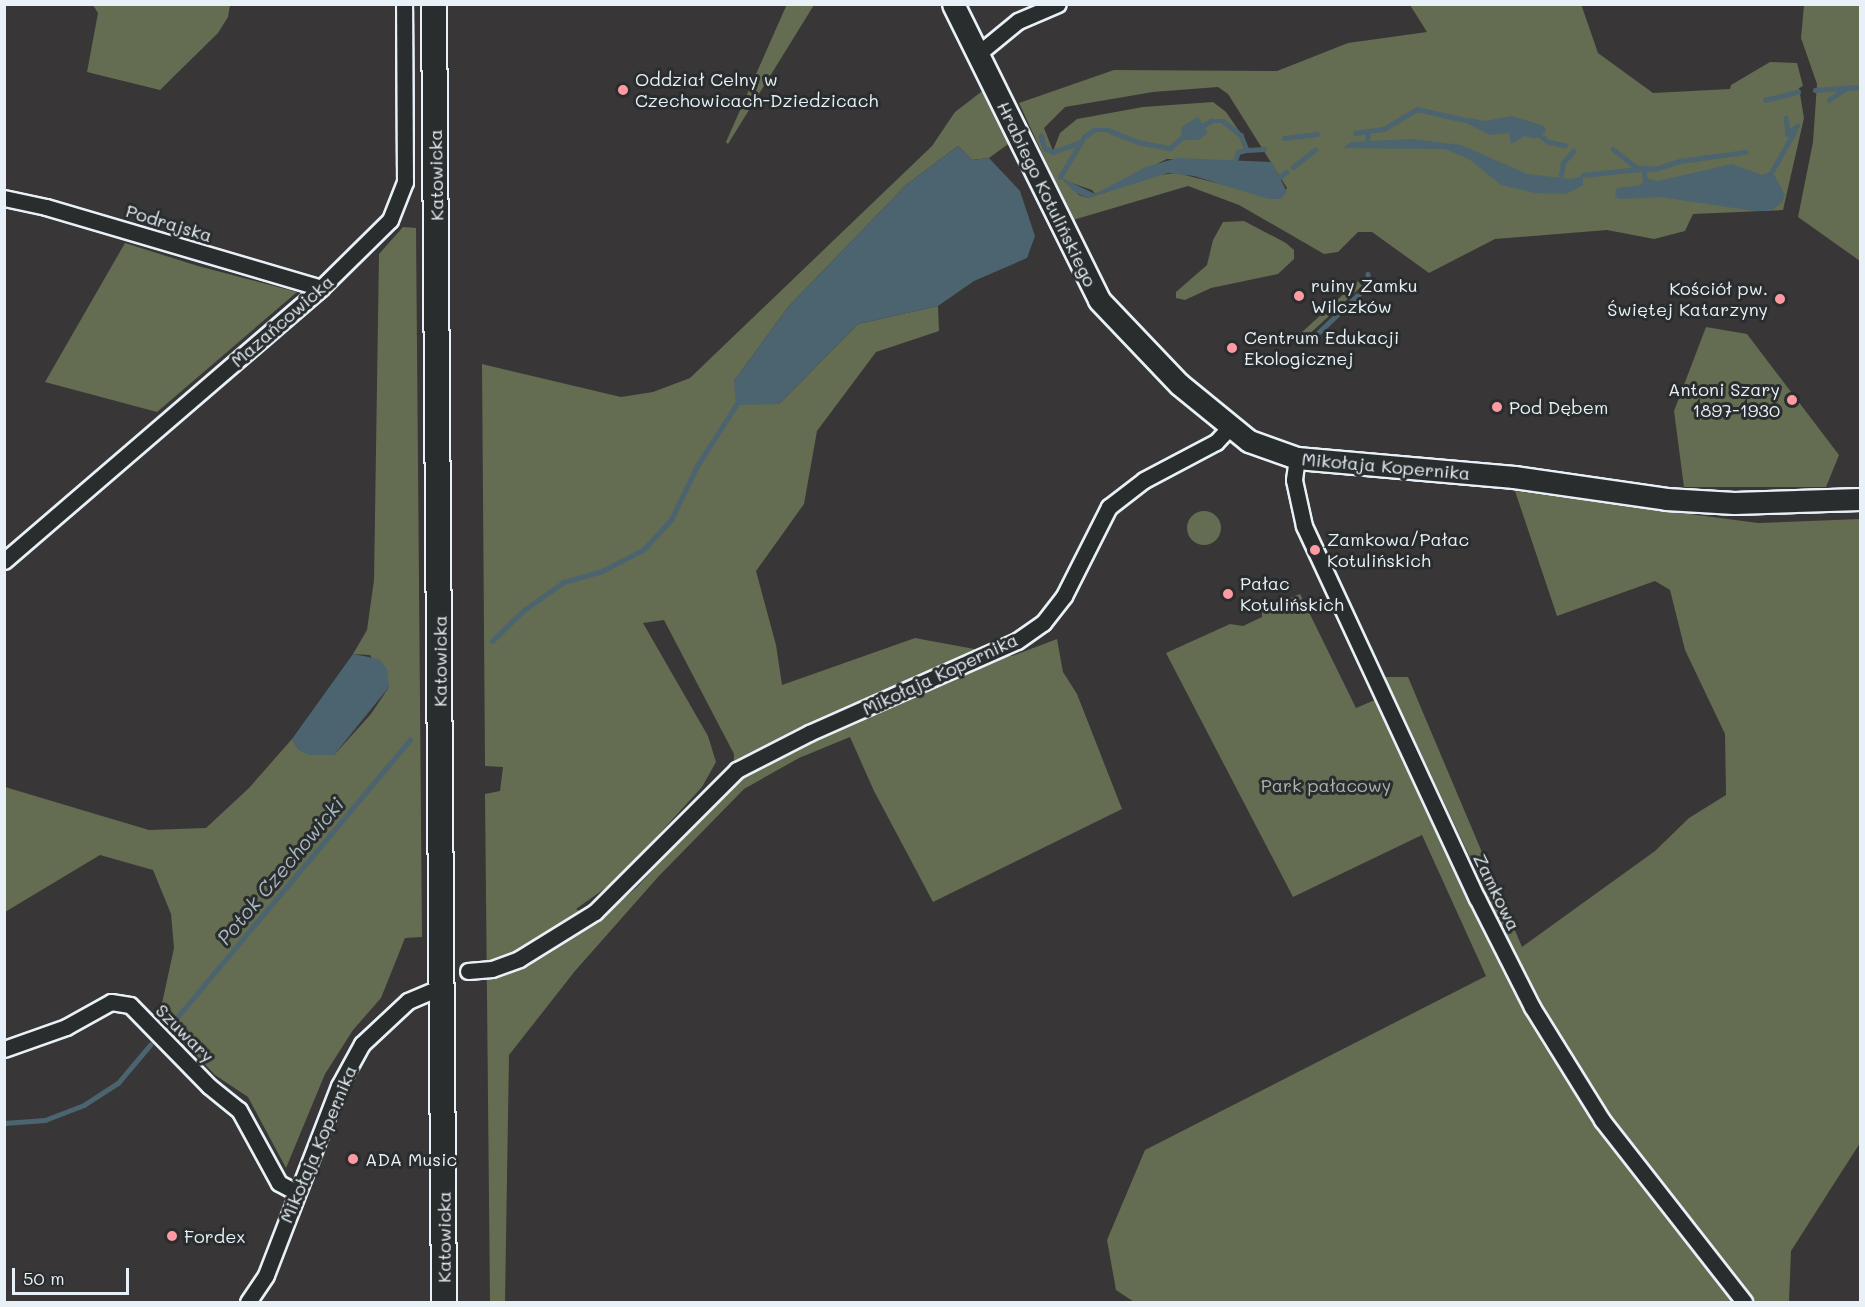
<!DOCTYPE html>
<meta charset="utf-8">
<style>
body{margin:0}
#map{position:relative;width:1865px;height:1307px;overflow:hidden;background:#383637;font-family:Mali,sans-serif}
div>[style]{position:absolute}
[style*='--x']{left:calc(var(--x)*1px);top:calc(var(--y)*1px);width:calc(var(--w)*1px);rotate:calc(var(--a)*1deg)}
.green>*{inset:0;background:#646c51}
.round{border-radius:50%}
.water>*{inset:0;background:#4b6470}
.stream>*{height:4.5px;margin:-2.25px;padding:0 2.25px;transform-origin:2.25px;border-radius:2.25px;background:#4b6470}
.roads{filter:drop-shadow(2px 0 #e8f1f8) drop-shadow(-2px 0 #e8f1f8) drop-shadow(0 2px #e8f1f8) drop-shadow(0 -2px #e8f1f8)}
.street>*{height:15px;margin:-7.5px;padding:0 7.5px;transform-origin:7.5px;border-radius:7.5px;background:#2a2d2e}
.secondary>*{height:21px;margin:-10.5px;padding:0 10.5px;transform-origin:10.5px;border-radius:10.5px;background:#2a2d2e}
.primary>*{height:24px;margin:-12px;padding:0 12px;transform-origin:12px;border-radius:12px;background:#2a2d2e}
.dots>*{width:16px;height:16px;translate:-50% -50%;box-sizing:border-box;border:3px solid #2a2d2e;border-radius:50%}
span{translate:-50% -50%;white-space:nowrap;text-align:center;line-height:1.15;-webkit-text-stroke:6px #2a2d2e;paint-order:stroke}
.poi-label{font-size:18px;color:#e8f1f8}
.left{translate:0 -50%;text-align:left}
.right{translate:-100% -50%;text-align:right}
.street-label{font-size:18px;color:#e8f1f8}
.park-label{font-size:18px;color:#adb5ad}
.water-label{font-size:20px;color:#a9b9c2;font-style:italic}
.frame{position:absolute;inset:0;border:6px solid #e8f1f8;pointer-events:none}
.scale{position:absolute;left:12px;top:1268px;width:117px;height:27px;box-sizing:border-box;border:3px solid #e8f1f8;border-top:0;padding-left:8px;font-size:18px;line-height:21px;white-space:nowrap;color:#e8f1f8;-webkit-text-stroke:4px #2a2d2e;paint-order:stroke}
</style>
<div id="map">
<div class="green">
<div style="clip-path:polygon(787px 4px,814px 5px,728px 144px,726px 142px)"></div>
<div style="clip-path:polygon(evenodd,1581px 4px,1598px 53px,1653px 93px,1730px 89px,1731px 85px,1770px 62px,1797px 63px,1803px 86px,1799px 88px,1804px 118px,1783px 210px,1693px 214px,1685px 231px,1654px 239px,1607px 230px,1495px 239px,1429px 273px,1372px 232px,1358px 232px,1338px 252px,1324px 254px,1239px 205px,1188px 186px,1073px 220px,1019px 103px,1114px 70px,1277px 71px,1348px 43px,1427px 32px,1410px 5px,1581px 4px,1218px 87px,1228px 94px,1287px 188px,1280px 199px,1177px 173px,1158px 175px,1088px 198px,1079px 195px,1063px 180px,1092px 190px,1095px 194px,1167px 159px,1235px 161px,1238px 152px,1247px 150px,1244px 138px,1226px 112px,1213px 102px,1143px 107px,1077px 119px,1060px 133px,1053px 151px,1044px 128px,1065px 107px,1153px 92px,1218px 87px)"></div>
<div style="clip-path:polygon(93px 5px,230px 5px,228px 17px,218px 33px,160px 90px,87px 72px,98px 13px)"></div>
<div style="clip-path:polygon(1804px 5px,1860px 5px,1860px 261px,1798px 217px,1813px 142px,1817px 84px,1801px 38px)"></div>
<div style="clip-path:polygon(evenodd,985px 89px,1011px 142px,989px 158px,972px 160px,958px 146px,906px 185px,788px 307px,734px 381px,779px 404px,858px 324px,938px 306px,939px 331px,876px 352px,817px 431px,804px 504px,756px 571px,776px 645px,782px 685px,915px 638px,1012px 656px,1057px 639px,1063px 672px,1077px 694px,1122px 809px,933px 902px,874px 791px,850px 737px,799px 758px,744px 789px,658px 877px,575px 971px,509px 1055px,505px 1302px,490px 1302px,485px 794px,500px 791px,503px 767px,485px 766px,482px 364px,621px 397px,653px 392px,690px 378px,932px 146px,955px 112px,985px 89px,664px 620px,734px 754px,733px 784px,636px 888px,596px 922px,576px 909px,618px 879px,702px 787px,716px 762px,708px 736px,643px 623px,664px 620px)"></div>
<div style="clip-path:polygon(1244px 221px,1286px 243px,1294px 250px,1294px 259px,1278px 274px,1211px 288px,1185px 300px,1176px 298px,1176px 292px,1207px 265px,1213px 240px,1223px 222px)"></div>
<div style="clip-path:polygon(403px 227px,416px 228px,422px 937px,405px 938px,381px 998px,353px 1030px,325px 1074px,286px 1168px,248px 1097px,215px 1075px,168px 1025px,161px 1008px,174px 948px,171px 914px,153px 870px,100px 855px,5px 912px,5px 787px,149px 830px,206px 828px,249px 788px,292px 739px,299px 750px,334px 755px,371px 714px,389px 687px,370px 655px,353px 654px,367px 630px,374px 580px,379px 254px)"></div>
<div style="clip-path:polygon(125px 243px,198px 266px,297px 292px,157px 412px,45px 382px)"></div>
<div style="clip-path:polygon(1358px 281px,1362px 286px,1305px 338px,1301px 333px)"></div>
<div style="clip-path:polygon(1706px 327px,1747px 334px,1839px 455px,1826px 487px,1684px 487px,1674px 411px)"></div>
<div style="clip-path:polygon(1515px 491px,1758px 523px,1860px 519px,1860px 1143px,1791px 1251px,1789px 1302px,1134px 1302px,1116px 1290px,1107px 1240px,1145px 1150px,1486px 976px,1422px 835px,1293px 897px,1166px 653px,1230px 624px,1243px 626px,1262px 617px,1262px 609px,1300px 594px,1356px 708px,1377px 699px,1501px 965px,1515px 953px,1385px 677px,1408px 677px,1522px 947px,1655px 851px,1689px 818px,1726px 795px,1725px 734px,1685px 650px,1670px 590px,1655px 581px,1557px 616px)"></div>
<div class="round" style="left:1187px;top:511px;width:34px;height:34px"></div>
</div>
<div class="water">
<div style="clip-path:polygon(1512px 116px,1544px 126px,1546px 131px,1534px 139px,1525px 136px,1511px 144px,1509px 133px,1490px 135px,1468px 124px,1469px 118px,1485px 121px)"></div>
<div style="clip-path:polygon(1198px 117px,1208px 133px,1198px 140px,1181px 140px,1182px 127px)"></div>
<div style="clip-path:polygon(1413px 139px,1461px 145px,1527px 174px,1570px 179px,1580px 177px,1583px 172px,1583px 185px,1566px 194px,1535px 193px,1501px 185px,1469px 159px,1445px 149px,1343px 148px,1351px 142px)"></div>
<div style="clip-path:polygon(958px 146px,972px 160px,989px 158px,1020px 191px,1035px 236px,1027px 258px,974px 281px,938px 306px,858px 324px,779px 404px,736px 405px,734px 381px,788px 307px,906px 185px)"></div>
<div style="clip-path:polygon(1177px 158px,1272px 162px,1287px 192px,1280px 199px,1269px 199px,1194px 176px,1168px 173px,1088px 198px,1076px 193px,1060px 177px,1095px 194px,1146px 167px)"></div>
<div style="clip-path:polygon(1732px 164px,1762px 175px,1772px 171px,1785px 195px,1782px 202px,1771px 211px,1755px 211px,1660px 197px,1619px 199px,1615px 196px,1617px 188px,1641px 185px,1645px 178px,1658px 181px)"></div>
<div style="clip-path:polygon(353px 654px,379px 659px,387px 669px,389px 687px,334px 755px,309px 755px,299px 750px,292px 739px)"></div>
</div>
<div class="stream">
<div style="--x:1815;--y:90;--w:31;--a:-4"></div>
<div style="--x:1765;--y:100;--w:34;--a:-14"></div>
<div style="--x:1829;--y:100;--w:21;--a:-35"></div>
<div style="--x:1846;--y:88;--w:14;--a:-4"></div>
<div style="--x:1786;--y:118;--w:13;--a:81"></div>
<div style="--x:1200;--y:127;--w:13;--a:-29"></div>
<div style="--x:1211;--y:121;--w:12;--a:0"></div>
<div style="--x:1223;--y:121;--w:23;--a:38"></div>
<div style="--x:1241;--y:135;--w:16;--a:68"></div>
<div style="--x:1247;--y:150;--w:17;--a:-3"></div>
<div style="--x:1368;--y:131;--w:12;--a:90"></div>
<div style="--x:1355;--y:133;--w:29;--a:-8"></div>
<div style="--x:1384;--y:129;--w:39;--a:-31"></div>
<div style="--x:1417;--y:109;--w:58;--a:12.8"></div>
<div style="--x:1538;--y:134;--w:14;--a:36"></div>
<div style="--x:1549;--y:142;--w:16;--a:11"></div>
<div style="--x:1787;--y:134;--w:13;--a:-39"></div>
<div style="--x:1284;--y:138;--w:33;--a:-7"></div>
<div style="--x:1042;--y:141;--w:5;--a:-101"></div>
<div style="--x:1041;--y:136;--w:13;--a:72"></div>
<div style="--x:1045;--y:148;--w:9;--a:27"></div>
<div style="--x:1053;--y:152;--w:30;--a:-20"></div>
<div style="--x:1613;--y:149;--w:29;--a:38"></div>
<div style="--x:1636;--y:167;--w:19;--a:6"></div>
<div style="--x:1655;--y:169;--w:26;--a:-18"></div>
<div style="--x:1680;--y:161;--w:66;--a:-7.9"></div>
<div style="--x:1235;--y:161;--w:9;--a:-72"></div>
<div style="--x:1238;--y:152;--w:9;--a:-13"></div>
<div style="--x:1293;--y:167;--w:28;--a:-38"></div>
<div style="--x:1644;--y:169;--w:9;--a:84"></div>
<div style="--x:1772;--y:171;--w:46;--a:-60.1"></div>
<div style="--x:1561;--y:175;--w:12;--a:-81"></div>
<div style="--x:1563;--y:163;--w:16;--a:-50"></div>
<div style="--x:1583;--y:175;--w:56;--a:-6.1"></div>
<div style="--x:1060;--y:177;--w:47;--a:-59"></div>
<div style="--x:1084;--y:137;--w:12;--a:-35"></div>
<div style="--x:1094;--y:130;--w:14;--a:0"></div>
<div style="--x:1108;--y:130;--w:32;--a:22"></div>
<div style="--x:1138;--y:142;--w:33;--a:11"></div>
<div style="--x:1170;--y:148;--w:20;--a:-41"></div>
<div style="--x:1280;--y:177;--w:8;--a:-40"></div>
<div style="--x:1368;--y:274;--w:11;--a:85"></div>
<div style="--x:1318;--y:333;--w:64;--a:-43.7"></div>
<div style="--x:492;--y:641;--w:45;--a:-44.1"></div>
<div style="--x:524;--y:610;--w:49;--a:-35"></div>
<div style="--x:564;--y:582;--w:37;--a:-16"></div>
<div style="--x:600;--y:572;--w:48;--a:-27.1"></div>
<div style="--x:643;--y:550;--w:41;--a:-47"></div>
<div style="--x:671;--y:520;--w:60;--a:-64.3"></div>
<div style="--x:697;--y:466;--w:72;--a:-57.4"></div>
<div style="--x:174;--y:1021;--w:367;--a:-50"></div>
<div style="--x:4;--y:1123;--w:41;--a:-4.2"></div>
<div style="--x:45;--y:1120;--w:42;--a:-21"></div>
<div style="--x:84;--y:1105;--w:40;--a:-32.9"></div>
<div style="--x:118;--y:1083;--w:50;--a:-49.9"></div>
</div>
<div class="roads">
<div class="street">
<div style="--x:979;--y:53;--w:50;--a:-39.4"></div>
<div style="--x:1018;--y:21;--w:43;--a:-23"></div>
<div style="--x:4;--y:198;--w:43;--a:12.1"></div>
<div style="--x:46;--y:207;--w:287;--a:16.4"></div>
<div style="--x:1297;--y:458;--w:22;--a:98"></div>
<div style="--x:1294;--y:480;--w:47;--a:77.7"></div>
<div style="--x:1304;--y:526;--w:410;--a:65.1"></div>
<div style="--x:1477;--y:898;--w:122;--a:63.2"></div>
<div style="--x:1532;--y:1007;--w:133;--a:58.2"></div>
<div style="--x:1602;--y:1120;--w:231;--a:52"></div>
<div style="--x:4;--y:561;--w:418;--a:-40.7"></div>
<div style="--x:321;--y:288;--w:97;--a:-44.6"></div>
<div style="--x:390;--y:220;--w:41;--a:-68.5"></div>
<div style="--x:405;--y:182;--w:178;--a:-90.3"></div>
<div style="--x:468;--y:971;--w:24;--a:-5"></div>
<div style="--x:492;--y:969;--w:29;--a:-20"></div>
<div style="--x:519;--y:959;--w:89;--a:-31.7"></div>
<div style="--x:595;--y:912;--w:201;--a:-45"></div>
<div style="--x:737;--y:770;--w:81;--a:-27.2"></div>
<div style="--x:809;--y:733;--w:227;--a:-23.9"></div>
<div style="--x:1017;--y:641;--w:32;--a:-35"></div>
<div style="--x:1043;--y:623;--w:34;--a:-52"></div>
<div style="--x:1064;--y:596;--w:100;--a:-63.2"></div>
<div style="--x:1109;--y:507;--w:44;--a:-37.6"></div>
<div style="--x:1144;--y:480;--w:81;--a:-27.8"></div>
<div style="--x:1216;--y:442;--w:19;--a:-47"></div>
<div style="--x:4;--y:1049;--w:66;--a:-19.5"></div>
<div style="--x:66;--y:1027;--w:51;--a:-29.1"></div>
<div style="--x:111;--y:1002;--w:19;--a:9"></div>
<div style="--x:130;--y:1005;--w:113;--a:45.7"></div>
<div style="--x:209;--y:1086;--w:38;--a:39"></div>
<div style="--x:239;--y:1110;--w:83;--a:61.3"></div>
<div style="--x:279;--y:1183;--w:19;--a:28"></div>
<div style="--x:248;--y:1302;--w:32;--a:-56"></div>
<div style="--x:266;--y:1275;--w:203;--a:-68.9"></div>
<div style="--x:339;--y:1086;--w:48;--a:-61.3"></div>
<div style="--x:362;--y:1044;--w:63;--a:-43.1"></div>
<div style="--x:408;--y:1001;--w:38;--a:-23"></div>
</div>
<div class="secondary">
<div style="--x:953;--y:4;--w:330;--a:63.7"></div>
<div style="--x:1099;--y:300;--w:116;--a:46.4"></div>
<div style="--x:1179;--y:384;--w:90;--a:39.2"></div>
<div style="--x:1249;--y:441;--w:51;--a:19.5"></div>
<div style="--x:1297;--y:458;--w:218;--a:5"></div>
<div style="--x:1514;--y:477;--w:154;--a:8.2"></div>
<div style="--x:1666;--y:499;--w:68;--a:3.4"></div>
<div style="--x:1734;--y:503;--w:126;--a:-1.8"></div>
</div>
<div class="primary">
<div style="--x:434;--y:4;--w:1298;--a:89.56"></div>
</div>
</div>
<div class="dots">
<div style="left:623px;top:90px;background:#ff9aa2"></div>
<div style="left:1299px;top:296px;background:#ff9aa2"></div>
<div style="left:1780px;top:299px;background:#ff9aa2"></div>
<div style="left:1232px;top:348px;background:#ff9aa2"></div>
<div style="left:1792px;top:400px;background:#ff9aa2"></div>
<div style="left:1497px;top:407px;background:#ff9aa2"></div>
<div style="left:1315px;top:550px;background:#ff9aa2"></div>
<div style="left:1228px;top:594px;background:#ff9aa2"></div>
<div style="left:353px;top:1159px;background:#ff9aa2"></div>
<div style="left:172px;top:1236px;background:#ff9aa2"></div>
</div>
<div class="poi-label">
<span class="left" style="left:635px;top:90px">Oddział Celny w<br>Czechowicach-Dziedzicach</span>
<span class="left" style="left:1311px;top:296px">ruiny Zamku<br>Wilczków</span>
<span class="right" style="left:1768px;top:299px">Kościół pw.<br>Świętej Katarzyny</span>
<span class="left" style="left:1244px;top:348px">Centrum Edukacji<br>Ekologicznej</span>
<span class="right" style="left:1780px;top:400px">Antoni Szary<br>1897-1930</span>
<span class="left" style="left:1509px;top:407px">Pod Dębem</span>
<span class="left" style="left:1327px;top:550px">Zamkowa/Pałac<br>Kotulińskich</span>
<span class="left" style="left:1240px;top:594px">Pałac<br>Kotulińskich</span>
<span class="left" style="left:365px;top:1159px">ADA Music</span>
<span class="left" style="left:184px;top:1236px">Fordex</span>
</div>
<div class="street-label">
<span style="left:436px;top:175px;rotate:-91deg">Katowicka</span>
<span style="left:1047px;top:194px;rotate:64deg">Hrabiego Kotulińskiego</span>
<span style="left:169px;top:223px;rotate:17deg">Podrajska</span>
<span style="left:282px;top:321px;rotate:-41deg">Mazańcowicka</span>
<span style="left:1386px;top:466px;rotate:5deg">Mikołaja Kopernika</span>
<span style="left:440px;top:661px;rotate:-90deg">Katowicka</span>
<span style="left:940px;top:674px;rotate:-25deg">Mikołaja Kopernika</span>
<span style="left:1497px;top:892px;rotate:64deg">Zamkowa</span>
<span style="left:185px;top:1033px;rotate:45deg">Szuwary</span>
<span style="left:318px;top:1144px;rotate:-67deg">Mikołaja Kopernika</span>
<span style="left:444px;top:1237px;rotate:-90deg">Katowicka</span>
</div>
<div class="park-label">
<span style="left:1326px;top:785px">Park pałacowy</span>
</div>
<div class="water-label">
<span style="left:280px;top:871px;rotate:-50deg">Potok Czechowicki</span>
</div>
<div class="frame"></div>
<div class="scale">50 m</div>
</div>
